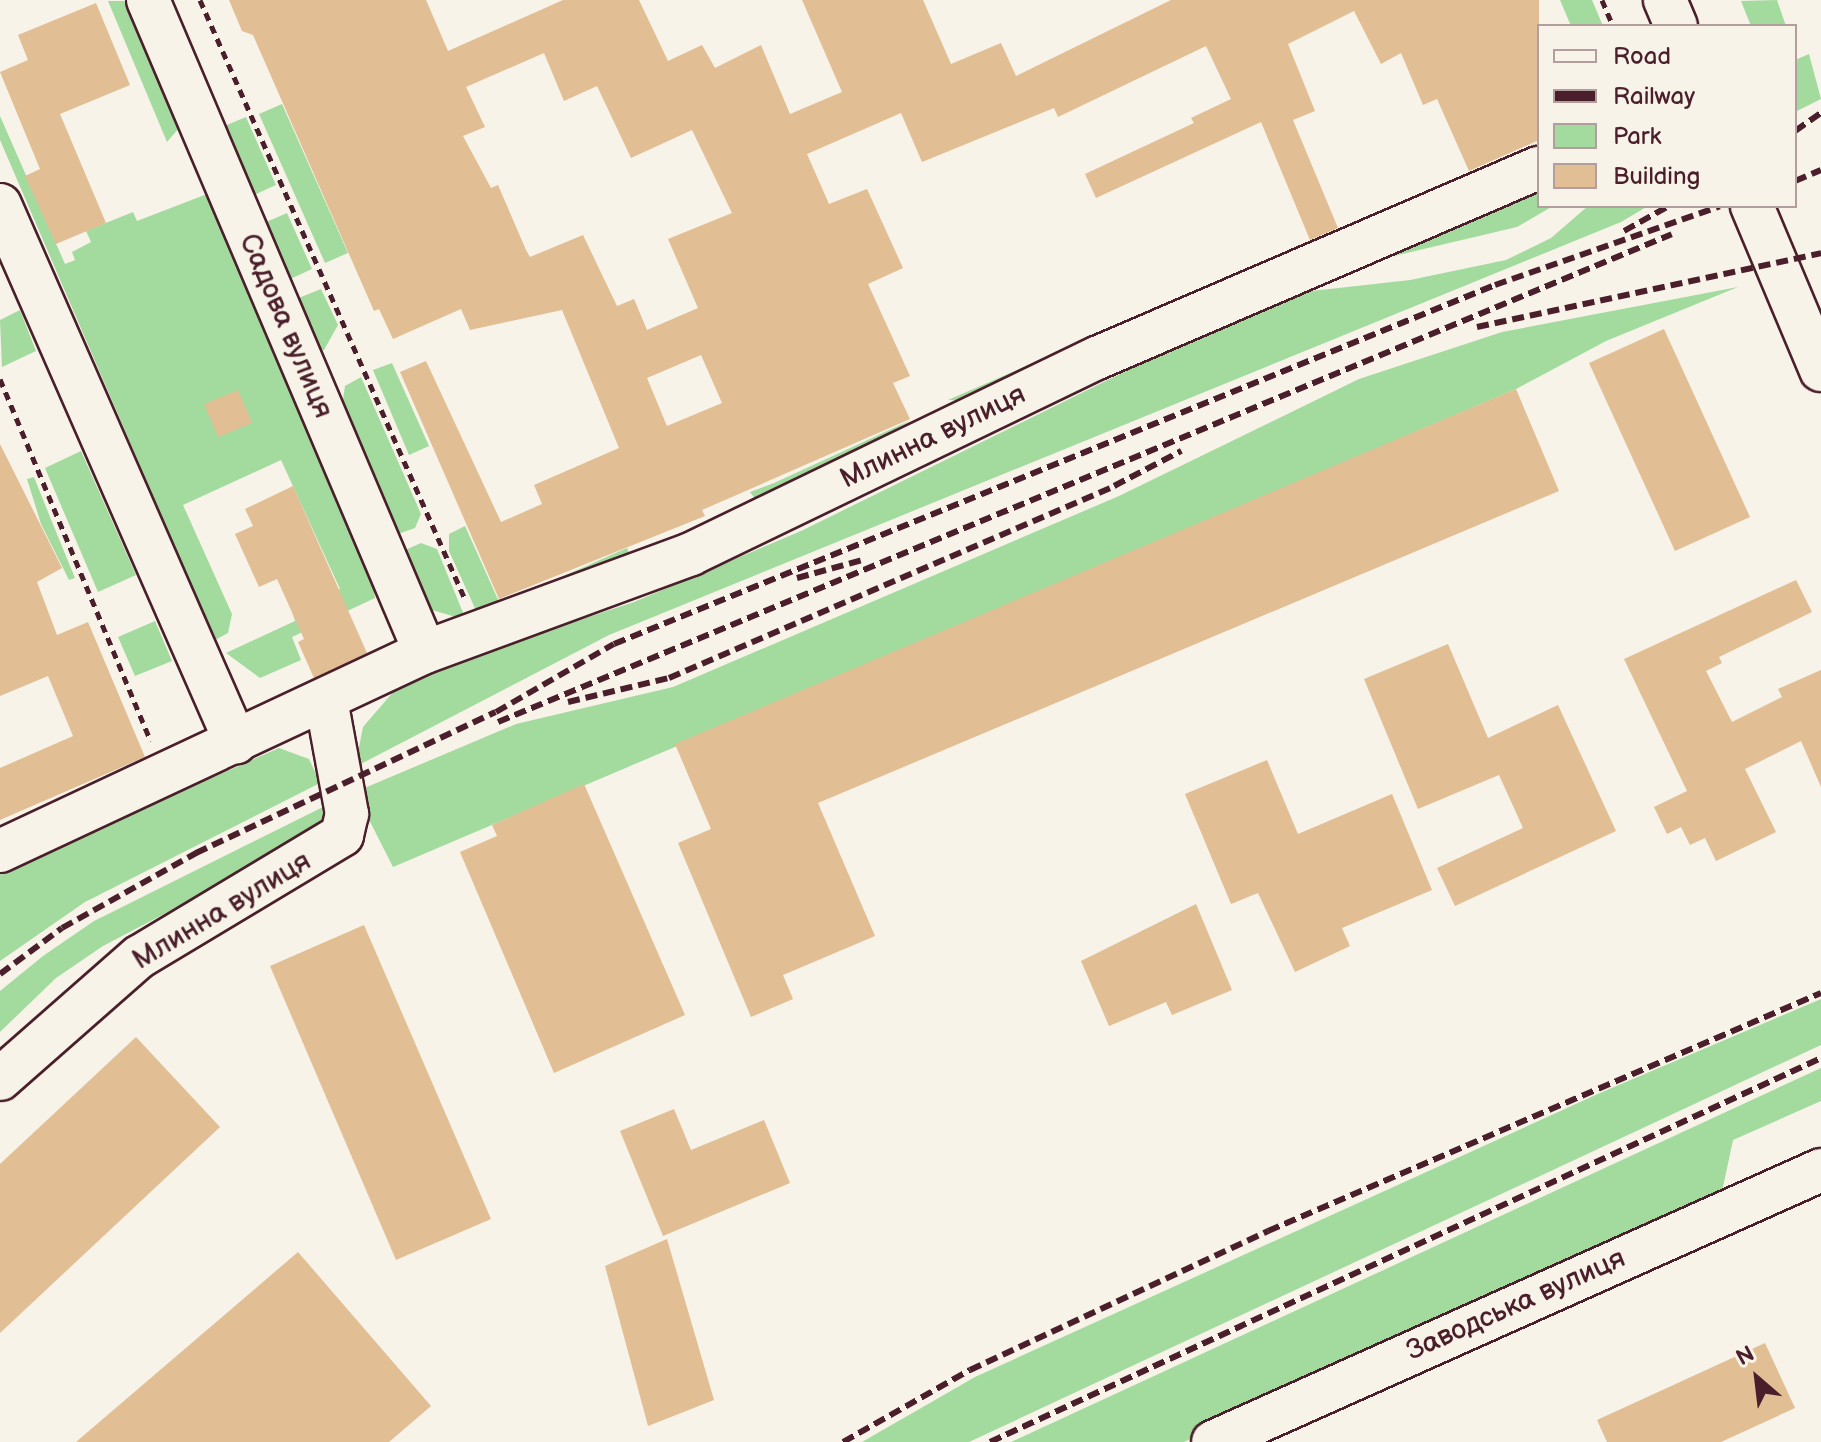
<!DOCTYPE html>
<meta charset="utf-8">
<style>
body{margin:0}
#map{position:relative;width:1821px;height:1442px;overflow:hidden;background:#f7f3e8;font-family:"Balsamiq Sans",sans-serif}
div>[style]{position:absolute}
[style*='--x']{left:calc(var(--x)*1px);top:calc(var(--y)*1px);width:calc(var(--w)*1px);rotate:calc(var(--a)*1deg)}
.green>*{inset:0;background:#a3db9f}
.building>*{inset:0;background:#e1be93}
.path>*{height:5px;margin-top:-2.5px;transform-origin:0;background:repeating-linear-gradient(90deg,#4a1f2b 0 8px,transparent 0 14px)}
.roads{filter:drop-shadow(2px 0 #4a1f2b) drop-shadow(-2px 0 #4a1f2b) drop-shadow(0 2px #4a1f2b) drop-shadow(0 -2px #4a1f2b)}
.street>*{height:42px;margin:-21px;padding:0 21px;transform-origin:21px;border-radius:21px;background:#f7f3e8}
.rail>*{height:6px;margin-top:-3px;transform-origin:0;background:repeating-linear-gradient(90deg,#4a1f2b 0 12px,transparent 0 18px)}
span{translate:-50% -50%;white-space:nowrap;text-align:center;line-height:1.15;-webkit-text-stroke:6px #f7f3e8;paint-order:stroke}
.street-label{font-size:28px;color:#4a1f2b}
.legend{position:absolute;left:1537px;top:24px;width:260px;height:184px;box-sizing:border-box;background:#f7f3e8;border:2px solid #b29e9c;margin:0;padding:10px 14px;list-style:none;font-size:24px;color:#4a1f2b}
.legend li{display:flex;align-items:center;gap:16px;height:40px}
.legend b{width:40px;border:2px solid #b29e9c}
.north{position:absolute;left:1717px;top:1338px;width:80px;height:80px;-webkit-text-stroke:6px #f7f3e8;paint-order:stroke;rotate:332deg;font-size:22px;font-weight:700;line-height:32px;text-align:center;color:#4a1f2b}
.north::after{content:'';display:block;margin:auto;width:28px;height:36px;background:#4a1f2b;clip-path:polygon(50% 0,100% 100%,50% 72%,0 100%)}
</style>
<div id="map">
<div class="green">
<div style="clip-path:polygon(1560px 0,1592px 0,1603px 26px,1571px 26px)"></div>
<div style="clip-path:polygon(1777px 0,1786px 26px,1751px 26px,1741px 1px)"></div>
<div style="clip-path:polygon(108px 1px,125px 1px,179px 128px,167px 142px)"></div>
<div style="clip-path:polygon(1809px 54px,1821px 99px,1795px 112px,1795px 60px)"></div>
<div style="clip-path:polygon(282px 104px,348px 253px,325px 263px,259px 114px)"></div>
<div style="clip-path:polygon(0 116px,65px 264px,75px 260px,72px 252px,91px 242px,86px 231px,133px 212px,137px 221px,207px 194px,373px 582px,375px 598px,292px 637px,301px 660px,260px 678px,226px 653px,295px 621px,292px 611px,340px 589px,281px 460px,183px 505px,232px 614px,228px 633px,215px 640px,0 140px)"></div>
<div style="clip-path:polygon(246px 117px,276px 185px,252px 196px,222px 127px)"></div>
<div style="clip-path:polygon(1539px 178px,1539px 206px,1553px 206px,1517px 227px,1377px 260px)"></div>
<div style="clip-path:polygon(1588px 206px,1648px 206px,1621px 222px,609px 635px,355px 767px,363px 727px,394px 691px,434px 668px,634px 602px,801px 531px,1260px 305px,1294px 293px,1410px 280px,1506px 260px,1551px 238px)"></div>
<div style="clip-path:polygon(1386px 209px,1382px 219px,976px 401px,948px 400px)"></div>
<div style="clip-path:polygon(287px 213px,312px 269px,288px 280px,264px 223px)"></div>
<div style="clip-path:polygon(1738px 287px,1606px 341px,1516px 389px,393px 867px,355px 792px,516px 724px,673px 687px,1119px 496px,1359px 379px,1502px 332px)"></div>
<div style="clip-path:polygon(321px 289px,338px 325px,324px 350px,318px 350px,296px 299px)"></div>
<div style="clip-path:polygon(20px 310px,36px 351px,2px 367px,0 320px)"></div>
<div style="clip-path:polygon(392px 363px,429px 446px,409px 455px,373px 370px)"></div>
<div style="clip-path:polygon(361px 377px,421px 514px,415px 528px,398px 534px,342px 406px,345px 386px)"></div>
<div style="clip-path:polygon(911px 420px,762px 508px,750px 492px,774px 483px)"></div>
<div style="clip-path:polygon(81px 451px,136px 575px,98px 592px,45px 468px)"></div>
<div style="clip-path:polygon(34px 477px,50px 517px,75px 578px,69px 580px,41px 524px,27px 479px)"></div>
<div style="clip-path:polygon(465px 526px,500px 604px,627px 548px,633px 562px,478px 615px,449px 551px,449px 534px)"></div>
<div style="clip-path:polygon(421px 543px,437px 549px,466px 620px,432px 610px,405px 550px)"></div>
<div style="clip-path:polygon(155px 621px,172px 661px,135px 676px,118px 637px)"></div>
<div style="clip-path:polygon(279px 748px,309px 759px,320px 783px,85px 902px,0 961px,0 872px)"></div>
<div style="clip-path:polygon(329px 804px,322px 831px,103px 946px,56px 978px,0 1032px,0 991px,43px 956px,94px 921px)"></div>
<div style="clip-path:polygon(1821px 999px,1821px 1045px,969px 1442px,862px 1442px,975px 1377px,1600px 1093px)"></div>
<div style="clip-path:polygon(1821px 1068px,1821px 1101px,1733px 1140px,1720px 1201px,1184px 1442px,1011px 1442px)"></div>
</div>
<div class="building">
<div style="clip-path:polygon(evenodd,229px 0,426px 0,448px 51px,563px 0,639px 0,668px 61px,702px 45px,715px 68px,761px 45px,790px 114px,842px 92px,802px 0,923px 0,951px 64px,1001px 43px,1016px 76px,1171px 0,1539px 0,1539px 140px,1469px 171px,1437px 99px,1423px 105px,1401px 53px,1381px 64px,1354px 11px,1288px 44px,1315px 111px,1293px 120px,1338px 228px,1310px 240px,1261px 122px,1096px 198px,1085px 174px,1194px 123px,1191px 118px,1231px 99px,1206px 46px,1058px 117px,1054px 108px,922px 162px,901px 113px,807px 154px,829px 204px,867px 189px,903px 268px,868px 284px,910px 376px,893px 383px,910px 419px,702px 510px,705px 516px,499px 599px,400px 372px,426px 361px,501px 522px,542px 504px,534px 485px,619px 448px,562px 310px,470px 330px,461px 309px,393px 339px,379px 309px,374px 311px,253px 35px,242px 31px,229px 0,544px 53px,564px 101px,597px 86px,631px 158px,692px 130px,732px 213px,668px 239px,698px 308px,647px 330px,634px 299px,617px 306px,583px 235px,530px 257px,526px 250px,498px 185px,491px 188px,463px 136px,485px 127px,466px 87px,544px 53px,229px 0,701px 355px,722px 403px,667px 426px,647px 378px,701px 355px)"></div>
<div style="clip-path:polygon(96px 3px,130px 85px,60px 114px,106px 223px,56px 244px,25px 176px,40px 169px,0 72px,28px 60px,18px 35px)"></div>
<div style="clip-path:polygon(1664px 329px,1750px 517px,1675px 551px,1589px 363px)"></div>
<div style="clip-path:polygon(1516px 389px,1559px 491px,818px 803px,875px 936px,783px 975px,793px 999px,751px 1017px,678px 843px,711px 829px,675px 744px)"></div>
<div style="clip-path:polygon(238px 390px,252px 423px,218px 437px,204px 404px)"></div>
<div style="clip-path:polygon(0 444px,62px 568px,37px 582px,57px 635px,88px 622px,145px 757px,0 820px,0 768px,73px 736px,48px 676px,0 696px)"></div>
<div style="clip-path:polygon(293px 486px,367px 653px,314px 678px,298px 642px,304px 639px,277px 579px,259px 587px,235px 534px,253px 526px,245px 509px)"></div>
<div style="clip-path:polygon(1796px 580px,1812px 612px,1719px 657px,1722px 663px,1706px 671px,1732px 722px,1782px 697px,1778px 689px,1821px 670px,1821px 787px,1801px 741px,1745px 769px,1776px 832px,1716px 861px,1705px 838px,1690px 845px,1681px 827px,1667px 834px,1654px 807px,1687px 791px,1624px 659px)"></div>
<div style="clip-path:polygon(1448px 644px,1488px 738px,1558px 705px,1616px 831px,1455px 906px,1437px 868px,1523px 828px,1499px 775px,1418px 809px,1364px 679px)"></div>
<div style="clip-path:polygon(1267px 760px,1298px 834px,1392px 794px,1432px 890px,1342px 928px,1350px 946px,1295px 972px,1258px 893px,1231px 904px,1185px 794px)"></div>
<div style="clip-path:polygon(584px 784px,685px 1015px,554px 1073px,460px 852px,497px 836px,492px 825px)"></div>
<div style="clip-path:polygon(1196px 904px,1232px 990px,1172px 1015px,1166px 1002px,1109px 1026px,1081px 961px)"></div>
<div style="clip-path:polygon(364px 925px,491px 1219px,396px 1260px,270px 966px)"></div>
<div style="clip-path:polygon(136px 1037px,220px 1127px,0 1333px,0 1164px)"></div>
<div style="clip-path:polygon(674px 1109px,691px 1150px,764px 1120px,790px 1183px,663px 1236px,620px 1131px)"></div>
<div style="clip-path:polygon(667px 1239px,714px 1400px,648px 1426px,605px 1266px)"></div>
<div style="clip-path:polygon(298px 1252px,431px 1406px,389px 1442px,76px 1442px)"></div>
<div style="clip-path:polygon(1765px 1343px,1795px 1408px,1721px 1442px,1607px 1442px,1597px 1420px)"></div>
</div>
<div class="path">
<div style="--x:200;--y:0;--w:655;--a:66.14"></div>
<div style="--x:1602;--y:0;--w:28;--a:67"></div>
<div style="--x:0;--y:379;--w:392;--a:67.4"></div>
</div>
<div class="roads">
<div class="street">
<div style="--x:148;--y:0;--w:708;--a:66.98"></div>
<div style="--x:1665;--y:0;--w:28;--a:67"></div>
<div style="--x:0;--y:205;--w:587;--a:66.31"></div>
<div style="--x:1752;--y:206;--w:178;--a:67.2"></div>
<div style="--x:0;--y:851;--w:469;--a:-25.1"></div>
<div style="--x:425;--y:652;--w:283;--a:-20.2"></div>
<div style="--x:691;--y:554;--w:451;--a:-25.8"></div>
<div style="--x:1097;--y:358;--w:481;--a:-23.3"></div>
<div style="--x:0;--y:1079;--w:185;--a:-41.3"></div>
<div style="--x:139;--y:957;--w:237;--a:-31"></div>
<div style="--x:342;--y:835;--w:22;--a:-77"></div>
<div style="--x:347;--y:814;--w:116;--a:-100.4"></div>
<div style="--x:1213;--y:1442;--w:666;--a:-24.1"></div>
</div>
</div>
<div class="rail">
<div style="--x:1795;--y:131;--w:32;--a:-35"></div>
<div style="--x:1795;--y:181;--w:28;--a:-23"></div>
<div style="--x:1624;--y:231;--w:51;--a:-29.1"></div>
<div style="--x:1477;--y:327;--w:352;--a:-12.1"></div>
<div style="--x:797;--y:578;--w:72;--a:-15.4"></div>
<div style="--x:568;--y:702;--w:104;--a:-13.4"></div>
<div style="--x:669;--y:678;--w:485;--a:-23.3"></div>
<div style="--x:1114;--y:486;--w:76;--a:-27.6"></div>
<div style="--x:498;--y:722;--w:1271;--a:-22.57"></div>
<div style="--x:0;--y:974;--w:77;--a:-36.6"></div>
<div style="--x:62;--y:928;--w:154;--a:-29.2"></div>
<div style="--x:196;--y:853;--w:331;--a:-25.2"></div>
<div style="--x:496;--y:712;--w:136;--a:-30"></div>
<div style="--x:614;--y:644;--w:951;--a:-22.17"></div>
<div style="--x:1495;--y:285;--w:238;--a:-19.3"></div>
<div style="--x:843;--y:1442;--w:146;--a:-29.6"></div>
<div style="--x:970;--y:1370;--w:329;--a:-25"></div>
<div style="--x:1268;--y:1231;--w:602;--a:-23.29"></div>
<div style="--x:990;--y:1442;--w:915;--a:-24.8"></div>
</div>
<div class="street-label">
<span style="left:286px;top:326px;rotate:67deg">Садова вулиця</span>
<span style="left:933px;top:437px;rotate:-26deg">Млинна вулиця</span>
<span style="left:222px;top:911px;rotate:-31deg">Млинна вулиця</span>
<span style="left:1516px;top:1305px;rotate:-24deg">Заводська вулиця</span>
</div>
<ul class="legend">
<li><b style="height:10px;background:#f7f3e8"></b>Road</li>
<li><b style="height:10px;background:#4a1f2b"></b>Railway</li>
<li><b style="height:22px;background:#a3db9f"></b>Park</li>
<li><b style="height:22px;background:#e1be93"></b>Building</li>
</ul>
<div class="north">N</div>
</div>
